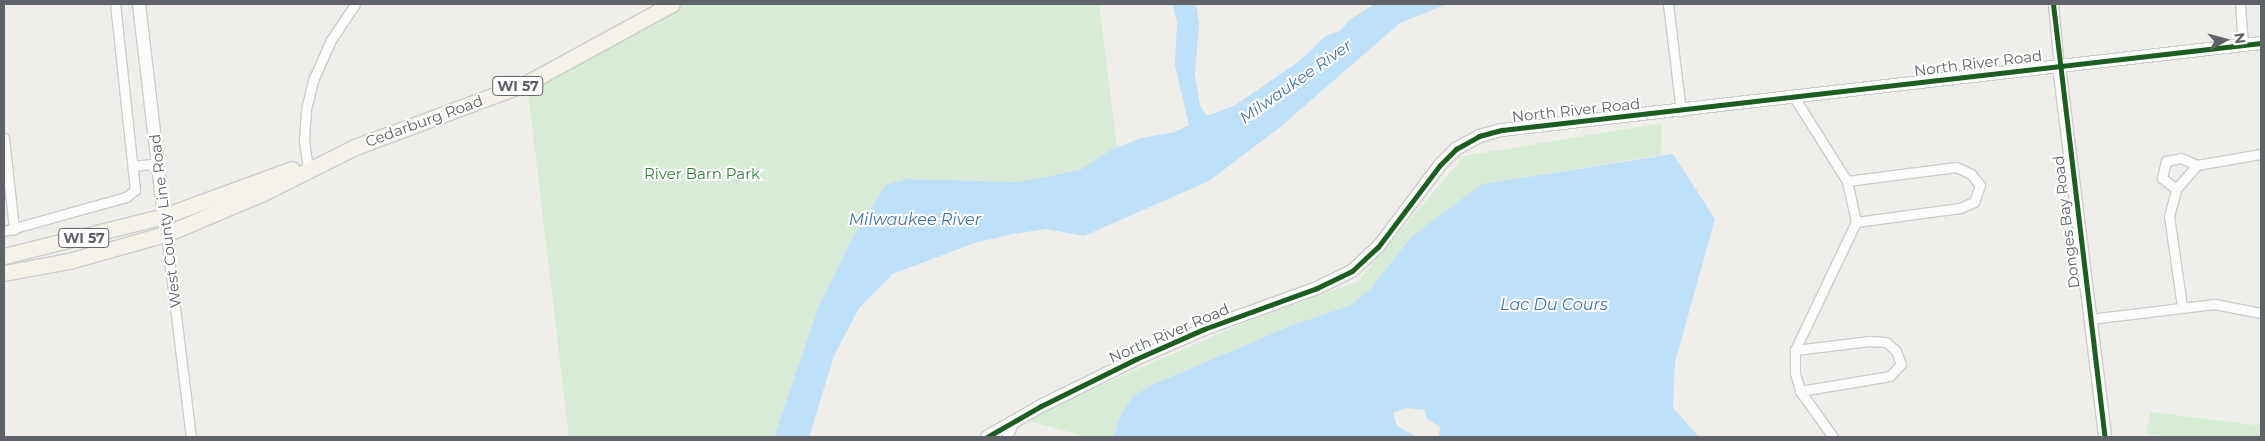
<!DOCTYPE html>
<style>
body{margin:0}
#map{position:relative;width:2265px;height:441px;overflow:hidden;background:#efeeea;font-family:Montserrat,sans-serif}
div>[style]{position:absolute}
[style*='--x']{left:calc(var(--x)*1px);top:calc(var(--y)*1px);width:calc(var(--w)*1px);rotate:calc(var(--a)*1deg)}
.green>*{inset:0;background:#d8ebd6}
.water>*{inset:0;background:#bfe0f9}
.roads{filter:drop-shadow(1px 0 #cbcccc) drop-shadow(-1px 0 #cbcccc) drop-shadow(0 1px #cbcccc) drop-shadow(0 -1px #cbcccc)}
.street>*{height:9px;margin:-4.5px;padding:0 4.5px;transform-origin:4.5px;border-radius:4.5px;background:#fdfcfc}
.secondary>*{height:12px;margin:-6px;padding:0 6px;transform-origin:6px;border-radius:6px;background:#fdfcfc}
.primary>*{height:15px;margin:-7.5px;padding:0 7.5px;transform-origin:7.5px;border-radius:7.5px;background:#f4f2e9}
.cycleway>*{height:5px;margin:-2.5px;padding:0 2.5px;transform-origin:2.5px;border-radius:2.5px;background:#1b5e20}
span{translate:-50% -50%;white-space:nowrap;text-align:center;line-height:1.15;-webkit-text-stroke:4px #fff;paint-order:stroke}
.shield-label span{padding:1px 4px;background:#fff;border:1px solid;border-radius:4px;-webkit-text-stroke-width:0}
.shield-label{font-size:14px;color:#5f6368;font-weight:700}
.street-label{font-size:15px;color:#5f6368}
.park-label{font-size:15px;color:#348238}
.water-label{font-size:16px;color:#4174aa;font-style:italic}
.frame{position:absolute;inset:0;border:5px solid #5f6368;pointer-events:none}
.north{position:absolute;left:2200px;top:15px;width:50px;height:50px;-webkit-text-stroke:4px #fff;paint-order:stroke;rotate:83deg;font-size:14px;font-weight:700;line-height:20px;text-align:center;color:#5f6368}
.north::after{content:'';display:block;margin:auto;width:18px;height:22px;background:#5f6368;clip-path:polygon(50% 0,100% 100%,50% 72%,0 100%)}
</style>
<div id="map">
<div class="green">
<div style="clip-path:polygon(671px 4px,1099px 4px,1117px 148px,1080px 170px,1019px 182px,907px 179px,886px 185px,853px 236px,818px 308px,774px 437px,569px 437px,527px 83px)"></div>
<div style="clip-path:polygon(1662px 123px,1661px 155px,1482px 184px,1411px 237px,1371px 288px,1351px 305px,1290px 326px,1152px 385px,1133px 396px,1119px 418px,1114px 437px,1087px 437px,1023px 419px,1244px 323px,1358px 281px,1464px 156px)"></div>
<div style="clip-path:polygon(2151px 412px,2255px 425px,2261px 423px,2261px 437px,2166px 437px,2146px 433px)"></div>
</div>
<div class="water">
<div style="clip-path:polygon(1172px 4px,1196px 4px,1199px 23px,1195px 74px,1200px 106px,1207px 116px,1234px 106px,1301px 60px,1324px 37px,1341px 30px,1349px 20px,1375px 4px,1447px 4px,1400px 23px,1279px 128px,1209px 181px,1084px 236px,1047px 229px,1013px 234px,974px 243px,893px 274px,859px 308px,834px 356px,809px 437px,774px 437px,818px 308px,853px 236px,886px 185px,906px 179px,1019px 182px,1080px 170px,1111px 150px,1141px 138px,1175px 132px,1189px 125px,1175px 66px,1177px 21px)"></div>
<div style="clip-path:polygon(1673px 154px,1715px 219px,1675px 362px,1673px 408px,1699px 437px,1435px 437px,1439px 436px,1440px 427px,1426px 418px,1425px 410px,1406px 408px,1393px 413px,1397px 426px,1417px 437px,1114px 437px,1119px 418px,1133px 396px,1152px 385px,1290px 326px,1351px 305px,1371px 288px,1411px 237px,1482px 184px)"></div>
</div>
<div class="roads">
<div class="street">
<div style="--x:1668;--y:4;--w:108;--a:83.1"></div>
<div style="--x:2053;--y:4;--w:62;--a:84.5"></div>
<div style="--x:2240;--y:4;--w:41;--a:85.8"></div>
<div style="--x:1794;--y:97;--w:99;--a:57.8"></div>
<div style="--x:1847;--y:181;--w:42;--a:77.6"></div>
<div style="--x:1856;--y:222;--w:142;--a:115.5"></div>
<div style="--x:1795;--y:350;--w:23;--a:90"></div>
<div style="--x:1795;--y:373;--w:19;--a:74"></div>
<div style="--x:1800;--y:391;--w:57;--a:54.3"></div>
<div style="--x:4;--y:138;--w:92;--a:83.7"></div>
<div style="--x:134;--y:166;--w:23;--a:-7"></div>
<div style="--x:308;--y:169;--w:30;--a:-98"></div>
<div style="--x:304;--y:139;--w:30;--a:-86"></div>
<div style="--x:306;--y:109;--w:32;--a:-76"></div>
<div style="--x:314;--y:78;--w:42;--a:-65.9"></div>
<div style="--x:331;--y:40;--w:43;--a:-56.3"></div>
<div style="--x:1847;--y:181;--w:110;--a:-7.3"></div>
<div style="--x:1956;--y:167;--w:17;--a:25"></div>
<div style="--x:1971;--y:174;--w:14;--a:51"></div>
<div style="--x:1980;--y:185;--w:18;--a:109"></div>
<div style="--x:1974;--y:202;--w:15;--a:157"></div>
<div style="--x:1960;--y:208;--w:105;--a:172.3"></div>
<div style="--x:2176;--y:189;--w:18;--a:-142"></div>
<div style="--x:2162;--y:178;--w:17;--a:-77"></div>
<div style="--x:2166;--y:161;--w:15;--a:-11"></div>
<div style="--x:2181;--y:158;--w:17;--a:24"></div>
<div style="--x:4;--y:231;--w:127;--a:-15.6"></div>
<div style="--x:126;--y:197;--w:11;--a:-38"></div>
<div style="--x:135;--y:190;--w:187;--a:-96.1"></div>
<div style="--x:166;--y:234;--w:205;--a:83"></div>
<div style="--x:2182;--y:306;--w:91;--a:-98.2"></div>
<div style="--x:2169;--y:216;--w:28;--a:-75"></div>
<div style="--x:2176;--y:189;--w:32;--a:-49"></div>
<div style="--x:2197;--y:165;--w:65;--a:-9.8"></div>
<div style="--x:2090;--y:319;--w:125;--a:-6.9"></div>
<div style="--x:2214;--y:304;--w:48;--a:10.8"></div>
<div style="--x:1795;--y:350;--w:75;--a:-6.9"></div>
<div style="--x:1869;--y:341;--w:17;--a:3"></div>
<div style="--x:1886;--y:342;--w:13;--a:42"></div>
<div style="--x:1896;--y:351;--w:14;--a:69"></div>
<div style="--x:1901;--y:364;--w:16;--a:133"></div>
<div style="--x:1890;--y:376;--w:91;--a:170.5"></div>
<div style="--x:1007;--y:437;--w:15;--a:-67"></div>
</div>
<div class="secondary">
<div style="--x:139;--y:4;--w:232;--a:83.3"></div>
<div style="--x:2059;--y:66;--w:374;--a:82.9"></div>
<div style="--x:987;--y:437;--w:62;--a:-29.9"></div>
<div style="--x:1041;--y:406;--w:106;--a:-26.3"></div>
<div style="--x:1136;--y:359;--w:74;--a:-23.8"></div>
<div style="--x:1204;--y:329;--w:120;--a:-19.9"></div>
<div style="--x:1317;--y:288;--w:39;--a:-26"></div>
<div style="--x:1352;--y:271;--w:35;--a:-43"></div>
<div style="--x:1378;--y:247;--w:103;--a:-52.9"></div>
<div style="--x:1440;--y:165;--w:23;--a:-45"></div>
<div style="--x:1456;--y:149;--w:26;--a:-29"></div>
<div style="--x:1479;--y:136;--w:24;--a:-15"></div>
<div style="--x:1502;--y:130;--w:764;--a:-6.54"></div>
</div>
<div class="primary">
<div style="--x:4;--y:256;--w:165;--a:-14"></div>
<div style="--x:164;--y:216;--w:136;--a:-20.2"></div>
<div style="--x:4;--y:273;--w:66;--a:-10.5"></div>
<div style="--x:69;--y:261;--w:101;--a:-15.6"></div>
<div style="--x:166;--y:234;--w:105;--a:-22.9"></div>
<div style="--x:263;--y:193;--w:103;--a:-26.6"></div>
<div style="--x:355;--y:147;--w:184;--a:-20.4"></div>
<div style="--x:527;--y:83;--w:165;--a:-28.6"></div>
</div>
</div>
<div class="cycleway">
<div style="--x:2053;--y:4;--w:436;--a:83.2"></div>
<div style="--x:987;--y:437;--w:62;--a:-29.9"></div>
<div style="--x:1041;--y:406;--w:106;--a:-26.3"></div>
<div style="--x:1136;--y:359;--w:74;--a:-23.8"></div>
<div style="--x:1204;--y:329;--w:120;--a:-19.9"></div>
<div style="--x:1317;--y:288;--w:39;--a:-26"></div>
<div style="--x:1352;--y:271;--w:35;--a:-43"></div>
<div style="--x:1378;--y:247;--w:103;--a:-52.9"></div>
<div style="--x:1440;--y:165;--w:23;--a:-45"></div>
<div style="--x:1456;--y:149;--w:26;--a:-29"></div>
<div style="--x:1479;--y:136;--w:24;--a:-15"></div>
<div style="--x:1502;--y:130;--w:764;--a:-6.54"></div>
</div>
<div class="shield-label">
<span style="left:518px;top:86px">WI 57</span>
<span style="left:84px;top:238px">WI 57</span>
</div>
<div class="street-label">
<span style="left:1978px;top:63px;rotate:-7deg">North River Road</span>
<span style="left:1576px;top:110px;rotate:-6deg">North River Road</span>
<span style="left:424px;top:121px;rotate:-20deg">Cedarburg Road</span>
<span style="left:165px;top:221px;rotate:-97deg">West County Line Road</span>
<span style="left:2066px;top:222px;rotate:-97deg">Donges Bay Road</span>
<span style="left:1169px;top:333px;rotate:-23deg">North River Road</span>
</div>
<div class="park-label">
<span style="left:702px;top:174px">River Barn Park</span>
</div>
<div class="water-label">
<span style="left:1296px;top:82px;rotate:-35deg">Milwaukee River</span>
<span style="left:915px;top:220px">Milwaukee River</span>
<span style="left:1554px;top:305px">Lac Du Cours</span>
</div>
<div class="frame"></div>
<div class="north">N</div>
</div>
